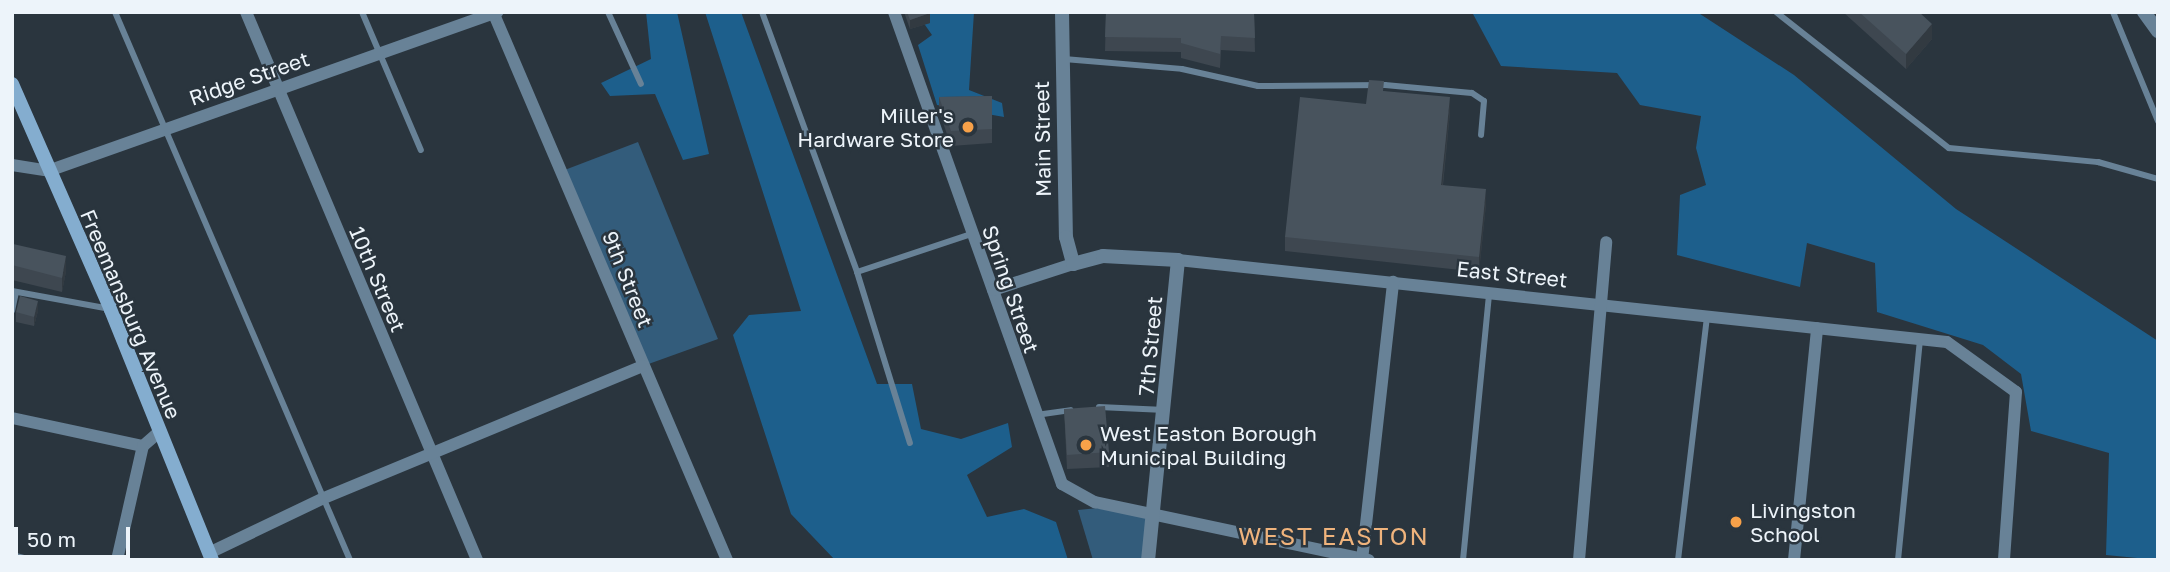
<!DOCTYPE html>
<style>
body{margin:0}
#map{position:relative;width:2170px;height:572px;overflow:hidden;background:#2a353e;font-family:"Golos Text",sans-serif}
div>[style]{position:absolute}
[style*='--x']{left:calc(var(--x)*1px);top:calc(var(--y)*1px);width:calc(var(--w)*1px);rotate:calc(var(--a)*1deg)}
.green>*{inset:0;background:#335c7b}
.forest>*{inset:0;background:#1d5f8c}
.service>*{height:6px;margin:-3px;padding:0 3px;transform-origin:3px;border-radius:3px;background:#688297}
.minor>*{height:12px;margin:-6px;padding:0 6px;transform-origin:6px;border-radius:6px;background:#688297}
.tertiary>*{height:14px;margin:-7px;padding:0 7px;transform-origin:7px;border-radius:7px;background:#688297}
.secondary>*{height:14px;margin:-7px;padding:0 7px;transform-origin:7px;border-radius:7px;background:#84adcf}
.wall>*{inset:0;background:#3e4750}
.shaded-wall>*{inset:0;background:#323a41}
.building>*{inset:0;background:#48535d}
.dots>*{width:19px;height:19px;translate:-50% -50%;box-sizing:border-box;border:4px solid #2a353e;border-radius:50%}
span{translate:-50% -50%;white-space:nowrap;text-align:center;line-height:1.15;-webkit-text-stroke:5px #2a353e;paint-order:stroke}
.street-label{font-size:21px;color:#edf4fa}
.poi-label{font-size:21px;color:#edf4fa}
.right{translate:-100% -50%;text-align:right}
.left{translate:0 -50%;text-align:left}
.quarter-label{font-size:24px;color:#efb37c;letter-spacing:2px}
.frame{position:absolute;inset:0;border:14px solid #edf4fa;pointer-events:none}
.scale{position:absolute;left:14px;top:527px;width:116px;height:32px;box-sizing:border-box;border:4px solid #edf4fa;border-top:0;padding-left:9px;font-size:21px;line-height:24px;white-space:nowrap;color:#edf4fa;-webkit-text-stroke:5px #2a353e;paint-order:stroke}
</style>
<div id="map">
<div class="green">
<div style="clip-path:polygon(638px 142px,718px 339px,643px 366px,562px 171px)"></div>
<div style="clip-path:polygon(1118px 506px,1156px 512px,1150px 560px,1093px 560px,1078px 510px)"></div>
</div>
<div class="forest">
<div style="clip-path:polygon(646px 12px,677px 12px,709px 154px,683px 160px,655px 94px,610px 96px,601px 83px,651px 59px)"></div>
<div style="clip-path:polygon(705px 12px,741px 12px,877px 384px,912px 384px,921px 429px,961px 439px,1008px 423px,1012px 447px,967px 475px,987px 517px,1024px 509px,1056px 522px,1068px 560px,835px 560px,791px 514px,733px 335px,749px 315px,801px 311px)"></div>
<div style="clip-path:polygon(916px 12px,974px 12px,969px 90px,1002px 103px,1004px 117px,937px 105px,918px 45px,932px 35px)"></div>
<div style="clip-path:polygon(1697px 12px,1794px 75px,1956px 209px,2158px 341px,2158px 560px,2106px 555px,2109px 453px,2031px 431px,2021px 374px,1983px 345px,1877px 312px,1875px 263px,1807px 243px,1800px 287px,1677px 255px,1680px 195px,1706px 185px,1696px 148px,1701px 116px,1640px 105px,1617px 73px,1501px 66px,1473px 14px)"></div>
</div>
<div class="service">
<div style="--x:115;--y:12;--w:596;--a:66.79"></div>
<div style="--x:362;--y:12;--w:150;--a:66.9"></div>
<div style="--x:608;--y:12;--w:79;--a:65.4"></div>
<div style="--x:762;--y:12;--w:277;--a:69.9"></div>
<div style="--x:857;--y:272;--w:179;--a:72.8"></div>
<div style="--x:1776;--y:12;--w:220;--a:38.2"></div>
<div style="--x:1949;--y:148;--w:150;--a:5.4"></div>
<div style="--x:2098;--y:162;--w:62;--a:15.8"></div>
<div style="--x:2113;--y:12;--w:118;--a:67.6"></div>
<div style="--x:1064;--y:59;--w:118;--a:4.8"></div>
<div style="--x:1182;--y:69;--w:78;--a:12.6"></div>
<div style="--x:1258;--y:86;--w:127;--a:-0.5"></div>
<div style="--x:1385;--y:85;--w:87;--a:5.3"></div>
<div style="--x:1472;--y:93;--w:14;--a:34"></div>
<div style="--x:1484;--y:101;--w:34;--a:95"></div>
<div style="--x:857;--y:272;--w:120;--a:-18.4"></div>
<div style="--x:12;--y:291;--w:100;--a:10.4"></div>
<div style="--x:12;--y:311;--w:19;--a:-78"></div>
<div style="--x:1099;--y:407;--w:66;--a:2.6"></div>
<div style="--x:1036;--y:415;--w:35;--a:-8"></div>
<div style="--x:12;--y:555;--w:21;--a:14"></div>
<div style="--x:1463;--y:560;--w:268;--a:-84.4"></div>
<div style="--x:1678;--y:560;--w:246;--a:-83.2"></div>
<div style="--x:1898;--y:560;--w:221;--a:-84.3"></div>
</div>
<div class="minor">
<div style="--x:246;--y:12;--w:595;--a:67.14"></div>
<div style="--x:493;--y:12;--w:596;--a:66.88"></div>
<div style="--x:894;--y:12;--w:501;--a:70.41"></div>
<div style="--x:1062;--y:484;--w:38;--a:29"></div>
<div style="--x:1095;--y:502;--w:280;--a:12"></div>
<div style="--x:12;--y:165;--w:36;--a:9"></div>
<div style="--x:48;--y:171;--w:477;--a:-19.5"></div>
<div style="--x:1178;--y:260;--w:773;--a:6.09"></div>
<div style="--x:1947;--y:342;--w:85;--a:35.9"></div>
<div style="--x:2016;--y:392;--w:168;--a:94.1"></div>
<div style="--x:993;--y:290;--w:84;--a:-18"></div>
<div style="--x:12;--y:418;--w:134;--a:12.1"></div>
<div style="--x:209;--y:553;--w:127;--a:-25.6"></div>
<div style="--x:324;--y:498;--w:345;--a:-22.5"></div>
<div style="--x:117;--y:560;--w:117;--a:-77.2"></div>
<div style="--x:143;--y:446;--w:20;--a:-41"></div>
<div style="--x:1362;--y:560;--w:280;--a:-83.6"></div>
<div style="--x:1579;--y:560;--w:319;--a:-85.1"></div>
<div style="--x:1794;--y:560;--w:233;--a:-84.3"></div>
</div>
<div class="tertiary">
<div style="--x:1062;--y:12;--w:225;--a:89"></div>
<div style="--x:1066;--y:237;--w:28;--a:75"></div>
<div style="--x:1073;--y:264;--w:31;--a:-15"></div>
<div style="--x:1103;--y:256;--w:75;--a:3.1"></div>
<div style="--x:1178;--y:260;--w:301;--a:95.7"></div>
<div style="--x:2144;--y:12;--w:24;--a:54"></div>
</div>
<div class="secondary">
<div style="--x:12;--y:84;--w:247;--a:66.3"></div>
<div style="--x:111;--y:310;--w:270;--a:68"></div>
</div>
<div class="wall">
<div style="clip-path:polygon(904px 12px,930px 12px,930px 23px,910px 29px)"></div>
<div style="clip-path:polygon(1106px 12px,1261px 12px,1254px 13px,1255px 52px,1221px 50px,1220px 68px,1181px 58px,1181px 52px,1105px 51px)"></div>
<div style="clip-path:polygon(1843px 12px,1919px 12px,1932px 39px,1906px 69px)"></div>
<div style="clip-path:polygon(1384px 91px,1450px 112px,1443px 185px,1486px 204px,1479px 272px,1285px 251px,1285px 237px,1366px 104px)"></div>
<div style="clip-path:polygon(992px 96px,992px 143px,951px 146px,939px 111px,939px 97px)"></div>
<div style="clip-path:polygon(12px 248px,66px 271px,62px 292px,12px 280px)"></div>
<div style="clip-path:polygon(38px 311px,34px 326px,16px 322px,16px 312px)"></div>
<div style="clip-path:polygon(1064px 409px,1109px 452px,1109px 467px,1067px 469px)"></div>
</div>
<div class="shaded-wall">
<div style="clip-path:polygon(930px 13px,930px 23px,910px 29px,910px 20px)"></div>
<div style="clip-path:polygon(1932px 24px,1932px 39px,1906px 69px,1906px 54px)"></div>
<div style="clip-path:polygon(1450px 97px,1450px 112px,1441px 199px,1441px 185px)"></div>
<div style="clip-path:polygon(1486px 189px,1486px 204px,1479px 272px,1479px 257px)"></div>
<div style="clip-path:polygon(66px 256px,66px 271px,62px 292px,62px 278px)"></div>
<div style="clip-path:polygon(38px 301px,38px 311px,34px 326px,34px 317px)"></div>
</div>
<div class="building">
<div style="clip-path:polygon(907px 12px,930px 12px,930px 13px,910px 20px)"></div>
<div style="clip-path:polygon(1106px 12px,1254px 12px,1255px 38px,1221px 36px,1220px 54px,1181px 43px,1181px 38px,1105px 37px)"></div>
<div style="clip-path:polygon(1859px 12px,1919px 12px,1932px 24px,1906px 54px)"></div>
<div style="clip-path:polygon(1369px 80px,1384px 81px,1383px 91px,1450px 97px,1441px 185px,1486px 189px,1479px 257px,1285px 237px,1300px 97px,1366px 104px)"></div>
<div style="clip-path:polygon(992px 96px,992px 129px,951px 131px,939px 97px)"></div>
<div style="clip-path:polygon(13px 244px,66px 256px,62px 278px,12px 265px)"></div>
<div style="clip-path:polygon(20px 296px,38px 301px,34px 317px,16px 312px)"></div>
<div style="clip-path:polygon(1105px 406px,1109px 452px,1067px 455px,1064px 409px)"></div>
</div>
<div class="dots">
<div style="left:968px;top:127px;background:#f7a149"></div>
<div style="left:1086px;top:445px;background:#f7a149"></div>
<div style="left:1736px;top:522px;background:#f7a149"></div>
</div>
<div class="street-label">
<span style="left:249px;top:78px;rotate:-19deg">Ridge Street</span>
<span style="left:1042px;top:139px;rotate:-91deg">Main Street</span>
<span style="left:1512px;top:274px;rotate:6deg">East Street</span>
<span style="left:378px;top:279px;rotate:67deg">10th Street</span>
<span style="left:628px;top:279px;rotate:68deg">9th Street</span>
<span style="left:1011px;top:289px;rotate:71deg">Spring Street</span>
<span style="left:131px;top:314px;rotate:67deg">Freemansburg Avenue</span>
<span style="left:1150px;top:346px;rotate:-85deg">7th Street</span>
</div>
<div class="poi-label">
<span class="right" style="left:954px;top:127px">Miller's<br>Hardware Store</span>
<span class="left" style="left:1100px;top:445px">West Easton Borough<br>Municipal Building</span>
<span class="left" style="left:1750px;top:522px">Livingston<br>School</span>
</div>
<div class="quarter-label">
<span style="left:1334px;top:536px">WEST EASTON</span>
</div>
<div class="frame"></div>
<div class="scale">50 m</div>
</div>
